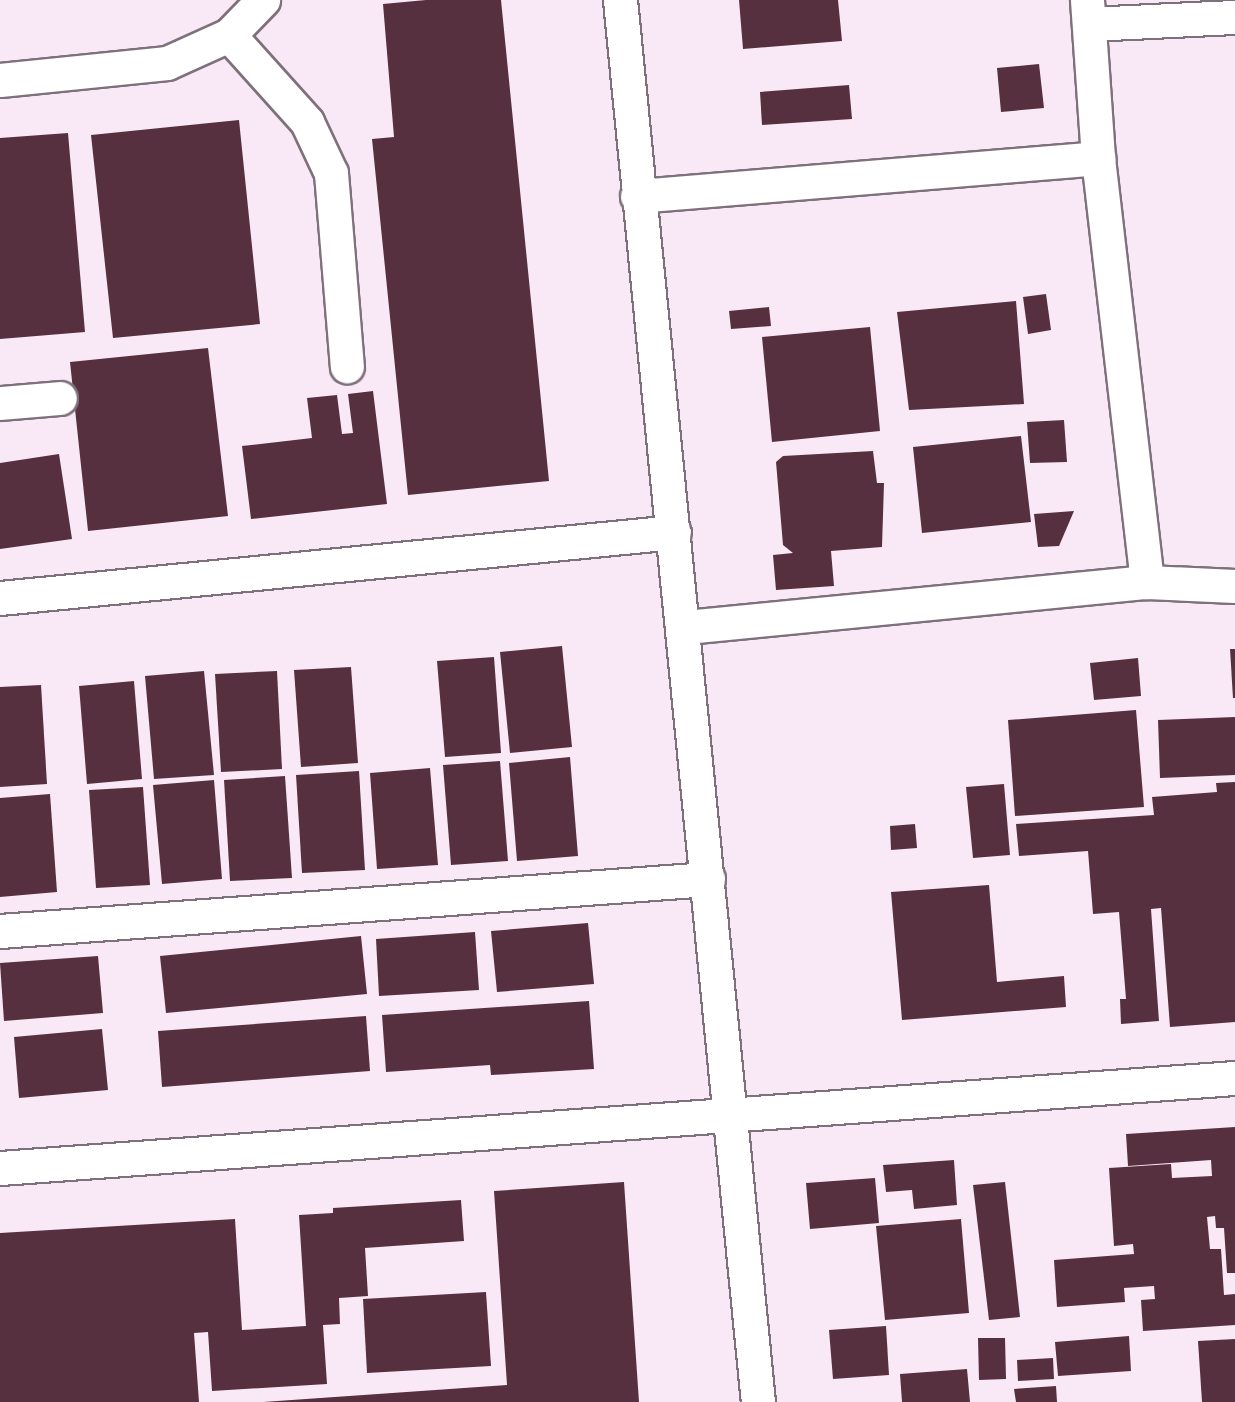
<!DOCTYPE html>
<style>
body{margin:0}
#map{position:relative;width:1235px;height:1402px;overflow:hidden;background:#f9e9f6;font-family:Figtree,sans-serif}
div>[style]{position:absolute}
[style*='--x']{left:calc(var(--x)*1px);top:calc(var(--y)*1px);width:calc(var(--w)*1px);rotate:calc(var(--a)*1deg)}
.building>*{inset:0;background:#57303f}
.roads{filter:drop-shadow(2px 0 #7f717c) drop-shadow(-2px 0 #7f717c) drop-shadow(0 2px #7f717c) drop-shadow(0 -2px #7f717c)}
.street>*{height:33px;margin:-16.5px;padding:0 16.5px;transform-origin:16.5px;border-radius:16.5px;background:#fff}
span{translate:-50% -50%;white-space:nowrap;text-align:center;line-height:1.15;-webkit-text-stroke:6px #fefbfd;paint-order:stroke}
</style>
<div id="map">
<div class="building">
<div style="clip-path:polygon(426px 0,501px 0,549px 481px,408px 495px,372px 139px,394px 137px,383px 4px)"></div>
<div style="clip-path:polygon(739px 0,838px 0,842px 41px,743px 49px)"></div>
<div style="clip-path:polygon(1039px 64px,1044px 108px,1001px 112px,997px 68px)"></div>
<div style="clip-path:polygon(849px 85px,852px 119px,762px 125px,760px 92px)"></div>
<div style="clip-path:polygon(239px 120px,260px 324px,113px 338px,91px 135px)"></div>
<div style="clip-path:polygon(68px 133px,85px 332px,0 339px,0 138px)"></div>
<div style="clip-path:polygon(1046px 294px,1051px 330px,1028px 334px,1023px 297px)"></div>
<div style="clip-path:polygon(1016px 301px,1024px 404px,909px 410px,897px 312px)"></div>
<div style="clip-path:polygon(769px 307px,771px 326px,731px 329px,729px 311px)"></div>
<div style="clip-path:polygon(870px 327px,880px 431px,772px 442px,762px 337px)"></div>
<div style="clip-path:polygon(208px 348px,228px 516px,88px 531px,70px 362px)"></div>
<div style="clip-path:polygon(373px 391px,387px 504px,251px 519px,242px 446px,312px 438px,307px 398px,337px 395px,342px 434px,353px 433px,348px 394px)"></div>
<div style="clip-path:polygon(1064px 420px,1067px 462px,1030px 463px,1027px 422px)"></div>
<div style="clip-path:polygon(1021px 436px,1031px 522px,922px 533px,913px 447px)"></div>
<div style="clip-path:polygon(873px 451px,877px 483px,884px 483px,882px 547px,831px 551px,834px 586px,776px 590px,773px 555px,793px 553px,783px 545px,776px 462px,783px 456px)"></div>
<div style="clip-path:polygon(59px 454px,72px 539px,0 549px,0 463px)"></div>
<div style="clip-path:polygon(1074px 511px,1059px 546px,1038px 547px,1034px 514px)"></div>
<div style="clip-path:polygon(562px 646px,572px 747px,510px 753px,500px 652px)"></div>
<div style="clip-path:polygon(1230px 649px,1235px 649px,1235px 698px,1233px 698px)"></div>
<div style="clip-path:polygon(494px 657px,501px 753px,445px 757px,437px 661px)"></div>
<div style="clip-path:polygon(1138px 658px,1141px 696px,1094px 700px,1090px 663px)"></div>
<div style="clip-path:polygon(351px 667px,358px 763px,301px 767px,294px 670px)"></div>
<div style="clip-path:polygon(204px 671px,214px 775px,154px 779px,145px 676px)"></div>
<div style="clip-path:polygon(277px 671px,282px 769px,221px 772px,215px 674px)"></div>
<div style="clip-path:polygon(134px 681px,142px 779px,87px 784px,79px 686px)"></div>
<div style="clip-path:polygon(41px 685px,47px 784px,0 787px,0 687px)"></div>
<div style="clip-path:polygon(1136px 710px,1144px 807px,1015px 816px,1008px 720px)"></div>
<div style="clip-path:polygon(1235px 717px,1235px 775px,1160px 778px,1158px 720px)"></div>
<div style="clip-path:polygon(570px 757px,578px 856px,517px 861px,509px 763px)"></div>
<div style="clip-path:polygon(500px 761px,508px 861px,451px 865px,443px 765px)"></div>
<div style="clip-path:polygon(430px 768px,438px 865px,377px 869px,370px 773px)"></div>
<div style="clip-path:polygon(359px 771px,365px 870px,302px 873px,296px 775px)"></div>
<div style="clip-path:polygon(285px 776px,292px 878px,230px 881px,224px 780px)"></div>
<div style="clip-path:polygon(214px 780px,222px 879px,162px 884px,153px 785px)"></div>
<div style="clip-path:polygon(1235px 782px,1235px 1022px,1170px 1027px,1161px 908px,1151px 909px,1159px 1021px,1121px 1024px,1120px 999px,1126px 999px,1119px 912px,1093px 914px,1088px 851px,1019px 856px,1016px 824px,1154px 815px,1152px 797px,1217px 792px,1216px 783px)"></div>
<div style="clip-path:polygon(1004px 784px,1010px 855px,973px 858px,966px 787px)"></div>
<div style="clip-path:polygon(143px 787px,150px 885px,96px 888px,89px 790px)"></div>
<div style="clip-path:polygon(50px 794px,57px 892px,0 897px,0 798px)"></div>
<div style="clip-path:polygon(915px 824px,917px 848px,891px 850px,890px 826px)"></div>
<div style="clip-path:polygon(989px 885px,997px 982px,1064px 976px,1066px 1007px,902px 1020px,891px 892px)"></div>
<div style="clip-path:polygon(588px 923px,594px 984px,497px 992px,491px 931px)"></div>
<div style="clip-path:polygon(475px 932px,479px 990px,379px 996px,376px 939px)"></div>
<div style="clip-path:polygon(361px 936px,367px 994px,166px 1013px,160px 956px)"></div>
<div style="clip-path:polygon(98px 956px,103px 1013px,4px 1021px,0 963px)"></div>
<div style="clip-path:polygon(589px 1001px,594px 1069px,491px 1075px,490px 1065px,386px 1072px,382px 1015px)"></div>
<div style="clip-path:polygon(366px 1016px,370px 1071px,162px 1087px,158px 1031px)"></div>
<div style="clip-path:polygon(102px 1029px,108px 1090px,19px 1098px,14px 1037px)"></div>
<div style="clip-path:polygon(1235px 1127px,1235px 1273px,1227px 1273px,1224px 1228px,1216px 1228px,1215px 1216px,1207px 1217px,1210px 1249px,1221px 1249px,1224px 1295px,1235px 1294px,1235px 1325px,1143px 1331px,1141px 1300px,1155px 1299px,1154px 1286px,1124px 1288px,1125px 1302px,1057px 1307px,1054px 1260px,1134px 1254px,1133px 1244px,1114px 1246px,1109px 1168px,1171px 1164px,1172px 1178px,1212px 1176px,1211px 1160px,1128px 1166px,1126px 1134px)"></div>
<div style="clip-path:polygon(954px 1160px,957px 1205px,914px 1209px,912px 1190px,886px 1192px,883px 1165px)"></div>
<div style="clip-path:polygon(875px 1178px,879px 1223px,810px 1229px,806px 1183px)"></div>
<div style="clip-path:polygon(624px 1182px,639px 1402px,263px 1402px,507px 1385px,494px 1191px)"></div>
<div style="clip-path:polygon(1005px 1182px,1020px 1317px,989px 1320px,973px 1185px)"></div>
<div style="clip-path:polygon(461px 1200px,464px 1241px,365px 1248px,368px 1296px,339px 1298px,340px 1324px,323px 1325px,327px 1384px,212px 1391px,208px 1332px,194px 1333px,199px 1402px,0 1402px,0 1233px,235px 1219px,242px 1330px,306px 1326px,299px 1215px,333px 1213px,333px 1208px)"></div>
<div style="clip-path:polygon(961px 1219px,969px 1313px,885px 1320px,876px 1226px)"></div>
<div style="clip-path:polygon(486px 1292px,491px 1366px,367px 1373px,363px 1299px)"></div>
<div style="clip-path:polygon(886px 1326px,889px 1375px,833px 1379px,829px 1330px)"></div>
<div style="clip-path:polygon(1129px 1336px,1131px 1371px,1058px 1376px,1055px 1342px)"></div>
<div style="clip-path:polygon(978px 1338px,1005px 1338px,1006px 1379px,979px 1380px)"></div>
<div style="clip-path:polygon(1235px 1339px,1235px 1402px,1202px 1402px,1198px 1341px)"></div>
<div style="clip-path:polygon(1053px 1358px,1054px 1379px,1018px 1381px,1017px 1360px)"></div>
<div style="clip-path:polygon(967px 1369px,970px 1402px,902px 1402px,900px 1374px)"></div>
<div style="clip-path:polygon(1056px 1386px,1057px 1402px,1016px 1402px,1014px 1389px)"></div>
</div>
<div class="roads">
<div class="street">
<div style="--x:620;--y:0;--w:1409;--a:84.38"></div>
<div style="--x:1087;--y:0;--w:158;--a:86"></div>
<div style="--x:1098;--y:158;--w:427;--a:83.4"></div>
<div style="--x:1090;--y:24;--w:145;--a:-2.8"></div>
<div style="--x:229;--y:35;--w:117;--a:48.1"></div>
<div style="--x:307;--y:122;--w:56;--a:64.8"></div>
<div style="--x:331;--y:173;--w:194;--a:85.3"></div>
<div style="--x:0;--y:80;--w:168;--a:-5.8"></div>
<div style="--x:167;--y:63;--w:68;--a:-24.3"></div>
<div style="--x:229;--y:35;--w:49;--a:-45.8"></div>
<div style="--x:637;--y:196;--w:463;--a:-4.7"></div>
<div style="--x:0;--y:403;--w:60;--a:-4.8"></div>
<div style="--x:0;--y:598;--w:677;--a:-5.59"></div>
<div style="--x:686;--y:627;--w:463;--a:-5.6"></div>
<div style="--x:1147;--y:582;--w:88;--a:2.6"></div>
<div style="--x:0;--y:931;--w:710;--a:-4.2"></div>
<div style="--x:0;--y:1168;--w:1238;--a:-4.17"></div>
</div>
</div>
</div>
